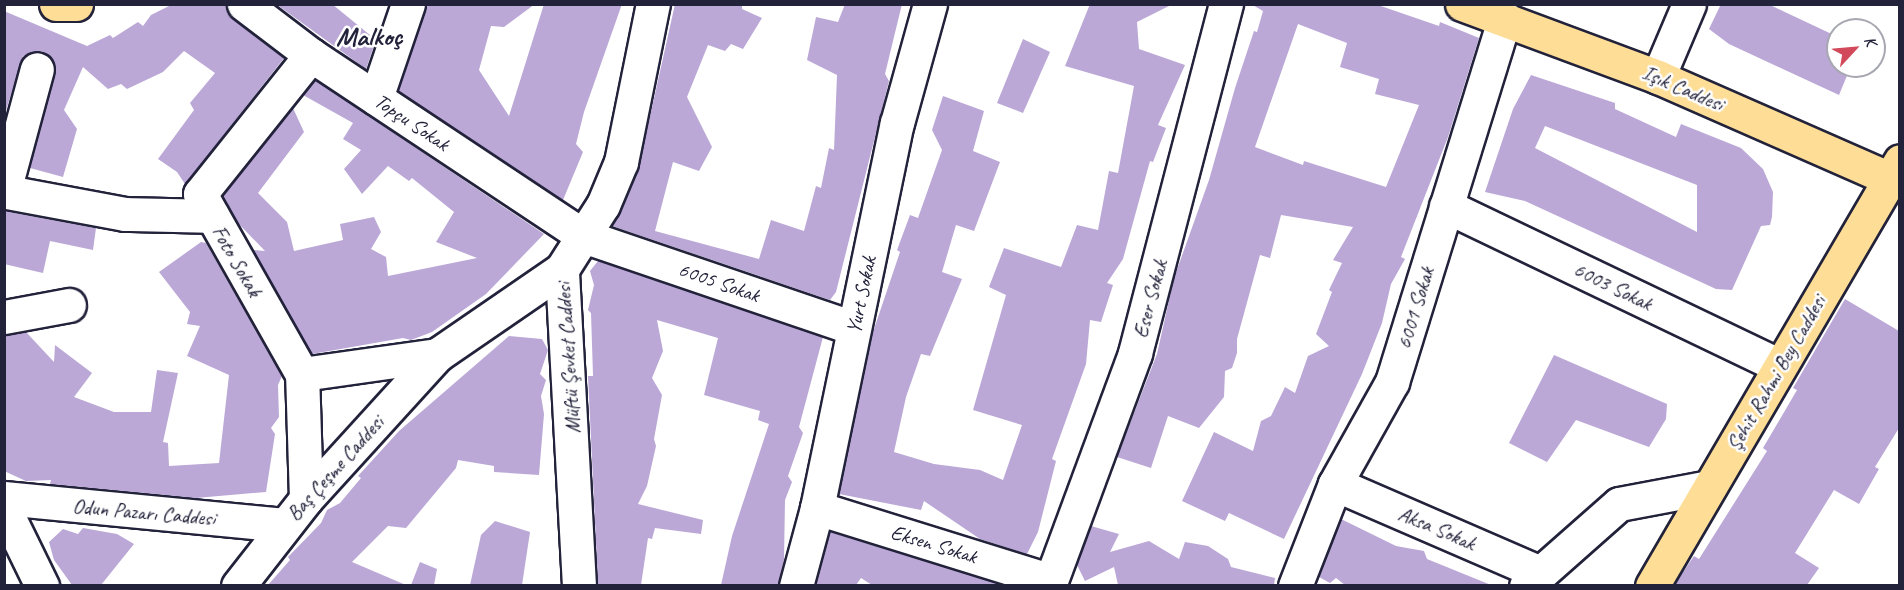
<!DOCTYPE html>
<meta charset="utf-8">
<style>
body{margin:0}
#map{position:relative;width:1904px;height:590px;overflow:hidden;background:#fff;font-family:Caveat,sans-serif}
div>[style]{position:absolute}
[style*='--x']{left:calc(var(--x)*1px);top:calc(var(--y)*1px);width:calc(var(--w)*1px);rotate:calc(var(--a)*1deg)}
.building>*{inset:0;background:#bba8d7}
.roads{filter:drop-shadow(2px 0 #22223b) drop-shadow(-2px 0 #22223b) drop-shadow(0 2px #22223b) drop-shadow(0 -2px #22223b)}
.minor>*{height:33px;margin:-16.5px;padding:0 16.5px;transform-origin:16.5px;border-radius:16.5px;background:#fff}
.major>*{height:33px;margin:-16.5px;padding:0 16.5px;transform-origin:16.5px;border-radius:16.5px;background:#fedd96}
span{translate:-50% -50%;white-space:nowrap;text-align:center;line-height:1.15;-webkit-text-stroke:5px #fff;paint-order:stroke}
.street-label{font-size:21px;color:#22223b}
.district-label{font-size:27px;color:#22223b;font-weight:700}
.frame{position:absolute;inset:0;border:6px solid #22223b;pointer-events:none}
.north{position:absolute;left:1826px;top:18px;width:60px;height:60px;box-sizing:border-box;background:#fff;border:2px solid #a7a7b1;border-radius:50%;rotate:64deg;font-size:16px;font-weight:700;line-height:24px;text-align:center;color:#22223b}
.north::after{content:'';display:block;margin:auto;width:21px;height:27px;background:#d1495b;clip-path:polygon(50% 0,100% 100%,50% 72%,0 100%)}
</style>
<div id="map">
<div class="building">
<div style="clip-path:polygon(173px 4px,226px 4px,233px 19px,284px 58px,185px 184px,177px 172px,158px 159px,194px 110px,190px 103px,215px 73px,184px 51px,163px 72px,127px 89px,121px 84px,108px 89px,83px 67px,64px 110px,77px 129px,63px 177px,30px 168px,55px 65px,42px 51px,23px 56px,4px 117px,4px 11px,87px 46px,110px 35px,113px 38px,138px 22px,143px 26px,151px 15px)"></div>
<div style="clip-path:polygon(276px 4px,332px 4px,376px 40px,366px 69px)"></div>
<div style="clip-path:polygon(426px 4px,535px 4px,504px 27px,491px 26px,479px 70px,509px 116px,544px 4px,622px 4px,584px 112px,576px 144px,583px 152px,563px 200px,398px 91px)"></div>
<div style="clip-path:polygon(675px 4px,742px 4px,742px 9px,762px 18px,743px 49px,731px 44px,725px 51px,708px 45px,687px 97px,712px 147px,699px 171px,673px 162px,655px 231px,759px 259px,771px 220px,804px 231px,816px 186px,821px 188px,829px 148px,834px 150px,837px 75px,807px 60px,816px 17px,838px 22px,845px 4px,902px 4px,885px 74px,889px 81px,836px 292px,830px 300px,612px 226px,639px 166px)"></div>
<div style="clip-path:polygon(1090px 4px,1173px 4px,1137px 22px,1139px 49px,1185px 65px,1158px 125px,1166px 128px,1153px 162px,1150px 161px,1123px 259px,1107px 283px,1113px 285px,1101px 322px,1090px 320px,1086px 364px,1052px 459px,1056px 461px,1038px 532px,1027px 554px,980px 539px,924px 501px,921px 510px,839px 494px,873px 332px,900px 252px,897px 250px,910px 215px,918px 218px,942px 150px,932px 130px,943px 96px,984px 111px,973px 151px,1000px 162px,974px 231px,956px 225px,942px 272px,962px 279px,930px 356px,921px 354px,906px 397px,894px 452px,934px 464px,980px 470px,1003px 480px,1022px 425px,973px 410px,1006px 295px,989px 287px,1004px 248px,1061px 267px,1077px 225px,1098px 230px,1109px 171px,1118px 173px,1134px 86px,1065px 66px)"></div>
<div style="clip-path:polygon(evenodd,1251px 4px,1375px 4px,1439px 26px,1440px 22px,1479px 38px,1448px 137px,1401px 257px,1405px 259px,1391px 284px,1382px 323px,1362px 374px,1284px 539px,1229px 513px,1225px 521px,1182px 501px,1214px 432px,1253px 451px,1261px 421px,1271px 416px,1285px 387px,1295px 393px,1308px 356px,1329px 346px,1316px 334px,1332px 292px,1329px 290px,1342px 263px,1333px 260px,1353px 227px,1281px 215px,1270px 258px,1260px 255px,1237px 339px,1237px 353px,1232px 368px,1225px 371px,1224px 397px,1199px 428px,1168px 416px,1151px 468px,1117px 457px,1157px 354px,1174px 278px,1209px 180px,1235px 88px,1254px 31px,1257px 32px,1263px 11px,1251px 4px,1298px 24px,1347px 43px,1340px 67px,1379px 79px,1375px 94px,1419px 105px,1386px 187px,1304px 161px,1303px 165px,1255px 147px,1298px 24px)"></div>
<div style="clip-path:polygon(1721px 4px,1768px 4px,1838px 37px,1838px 66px,1851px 66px,1839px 95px,1729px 44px,1709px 29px)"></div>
<div style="clip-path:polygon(1023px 39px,1050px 52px,1023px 113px,997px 103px)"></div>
<div style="clip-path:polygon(evenodd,1531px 75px,1615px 103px,1615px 109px,1676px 137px,1681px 124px,1741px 148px,1763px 169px,1773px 192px,1772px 217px,1770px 225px,1761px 226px,1732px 290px,1716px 289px,1525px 201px,1485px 192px,1513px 109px,1531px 75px,1545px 126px,1697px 185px,1697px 232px,1535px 148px,1545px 126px)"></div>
<div style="clip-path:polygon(315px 80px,544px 234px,486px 294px,432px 332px,411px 340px,403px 338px,312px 354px,253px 250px,265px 251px,237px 222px,223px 196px,293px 108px,304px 132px,258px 193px,287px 222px,294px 251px,343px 240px,340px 224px,374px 217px,381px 232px,371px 249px,386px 257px,388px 276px,477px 258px,436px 242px,454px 212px,412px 178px,409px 181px,388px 166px,362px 194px,344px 169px,361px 150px,343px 139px,353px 123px,303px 95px)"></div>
<div style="clip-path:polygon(4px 211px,96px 228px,93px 250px,50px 241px,43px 273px,4px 264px)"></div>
<div style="clip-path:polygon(201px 242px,206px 243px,282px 376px,278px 385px,279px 417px,271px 428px,275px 434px,266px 492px,196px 498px,50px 484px,51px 480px,26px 481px,4px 471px,4px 335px,26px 332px,54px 362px,55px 345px,92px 373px,74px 397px,114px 412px,151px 412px,157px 370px,178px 373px,163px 442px,168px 443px,169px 466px,219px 463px,229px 375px,187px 356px,200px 326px,187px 324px,190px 312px,159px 272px)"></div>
<div style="clip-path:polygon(598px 261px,823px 337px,799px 427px,803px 433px,788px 476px,792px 482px,785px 500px,784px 560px,778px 585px,721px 585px,732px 536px,769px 424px,758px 420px,760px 411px,704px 395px,718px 338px,657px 320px,663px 351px,652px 378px,662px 395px,654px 439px,656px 446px,647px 486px,638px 504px,703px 520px,701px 534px,655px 528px,652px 539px,648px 538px,641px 585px,598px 585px,588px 376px,593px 376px,591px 313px,588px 310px,594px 285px,590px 271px)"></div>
<div style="clip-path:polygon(1845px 299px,1899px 331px,1899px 428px,1875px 467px,1879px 469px,1859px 504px,1834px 490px,1795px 553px,1819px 568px,1807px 585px,1674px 585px,1694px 556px,1699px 559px,1767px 451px,1763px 448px,1797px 390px,1793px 388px)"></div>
<div style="clip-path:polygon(509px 336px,542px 339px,548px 350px,540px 374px,546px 380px,541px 396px,544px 414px,539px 475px,494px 472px,494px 466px,458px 460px,456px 468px,406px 528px,388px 526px,352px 562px,406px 585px,268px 585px,290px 560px,288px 557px,321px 523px,327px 510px,340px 503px,361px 478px,358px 476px,399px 431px)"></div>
<div style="clip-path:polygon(1554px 355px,1667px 404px,1666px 419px,1649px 447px,1576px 420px,1547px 462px,1509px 443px)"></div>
<div style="clip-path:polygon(1341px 519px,1396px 546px,1424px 551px,1427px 559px,1491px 585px,1345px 585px,1336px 578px,1330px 583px,1319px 577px)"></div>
<div style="clip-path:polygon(495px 521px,530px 532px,522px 585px,470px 585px,481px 535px)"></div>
<div style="clip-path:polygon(1091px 526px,1119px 534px,1110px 552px,1149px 541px,1179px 559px,1185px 542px,1208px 546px,1228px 559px,1231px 567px,1275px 578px,1274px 585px,1118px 585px,1114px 567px,1085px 581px,1077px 565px)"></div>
<div style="clip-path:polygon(83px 528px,117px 534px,134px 544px,101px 585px,72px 585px,54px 560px,49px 542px,63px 529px,78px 534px)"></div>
<div style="clip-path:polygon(830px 532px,1002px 585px,872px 585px,861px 578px,856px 585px,816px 585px)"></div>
<div style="clip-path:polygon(420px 562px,437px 569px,434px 585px,411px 585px)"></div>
</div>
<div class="roads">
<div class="minor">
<div style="--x:244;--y:4;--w:84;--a:37.3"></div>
<div style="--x:311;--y:55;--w:327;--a:33.6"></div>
<div style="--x:583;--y:236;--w:286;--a:18.8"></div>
<div style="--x:1658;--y:77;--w:79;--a:-67"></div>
<div style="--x:376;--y:98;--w:99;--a:-71.2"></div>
<div style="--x:4;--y:191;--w:126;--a:-74.9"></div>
<div style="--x:7;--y:192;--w:120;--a:10.6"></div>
<div style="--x:125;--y:214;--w:87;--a:1.3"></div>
<div style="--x:1446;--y:206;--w:370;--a:25.6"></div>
<div style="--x:4;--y:317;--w:66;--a:-10.5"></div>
<div style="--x:302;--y:374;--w:136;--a:-8"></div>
<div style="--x:1335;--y:484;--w:221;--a:23.4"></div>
<div style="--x:4;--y:498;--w:281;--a:5.5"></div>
<div style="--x:306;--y:499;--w:125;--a:-91.8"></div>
<div style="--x:302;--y:374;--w:207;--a:-119.5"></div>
<div style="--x:200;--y:194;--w:178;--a:-51.4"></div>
<div style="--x:4;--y:508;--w:87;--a:64"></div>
<div style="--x:817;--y:508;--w:245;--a:17.3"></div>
<div style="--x:238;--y:586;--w:110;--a:-52"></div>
<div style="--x:306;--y:499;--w:195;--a:-47.7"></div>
<div style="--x:437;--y:355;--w:152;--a:-34.5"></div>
<div style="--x:579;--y:586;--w:317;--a:-93.1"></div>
<div style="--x:562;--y:269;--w:76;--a:-57.4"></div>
<div style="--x:603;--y:205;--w:47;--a:-67.3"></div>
<div style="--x:621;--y:162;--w:161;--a:-78.6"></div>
<div style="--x:796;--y:586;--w:81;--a:-74.9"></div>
<div style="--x:817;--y:508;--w:393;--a:-78.3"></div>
<div style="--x:897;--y:123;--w:123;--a:-74.5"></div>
<div style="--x:1049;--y:586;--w:248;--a:-69.7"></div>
<div style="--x:1135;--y:353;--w:361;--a:-75.4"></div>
<div style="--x:1295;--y:586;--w:110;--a:-68.6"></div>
<div style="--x:1335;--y:484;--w:117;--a:-60.8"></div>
<div style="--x:1392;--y:382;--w:381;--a:-72.8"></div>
<div style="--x:1526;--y:586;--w:124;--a:-41.4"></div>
<div style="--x:1619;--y:504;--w:92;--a:-10.7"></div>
</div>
<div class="major">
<div style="--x:56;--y:4;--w:20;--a:0"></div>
<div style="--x:1462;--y:4;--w:209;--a:20.4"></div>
<div style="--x:1658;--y:77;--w:253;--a:23.7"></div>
<div style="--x:1652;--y:586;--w:492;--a:-59.7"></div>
</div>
</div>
<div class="street-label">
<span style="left:1683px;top:88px;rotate:23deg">Işık Caddesi</span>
<span style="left:412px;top:122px;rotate:34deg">Topçu Sokak</span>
<span style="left:237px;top:261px;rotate:60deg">Foto Sokak</span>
<span style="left:719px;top:282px;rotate:19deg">6005 Sokak</span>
<span style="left:1613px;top:286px;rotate:26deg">6003 Sokak</span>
<span style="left:861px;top:295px;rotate:-78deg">Yurt Sokak</span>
<span style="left:1150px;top:299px;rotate:-75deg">Eser Sokak</span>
<span style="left:1415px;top:308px;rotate:-73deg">6001 Sokak</span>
<span style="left:568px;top:358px;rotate:-94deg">Müftü Şevket Caddesi</span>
<span style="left:1776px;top:373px;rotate:-60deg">Şehit Rahmi Bey Caddesi</span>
<span style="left:335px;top:468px;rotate:-48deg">Baş Çeşme Caddesi</span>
<span style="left:144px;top:512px;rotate:5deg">Odun Pazarı Caddesi</span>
<span style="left:1437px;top:528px;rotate:23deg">Aksa Sokak</span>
<span style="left:934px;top:544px;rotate:17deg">Eksen Sokak</span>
</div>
<div class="district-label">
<span style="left:369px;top:37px">Malkoç</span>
</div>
<div class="frame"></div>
<div class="north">K</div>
</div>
